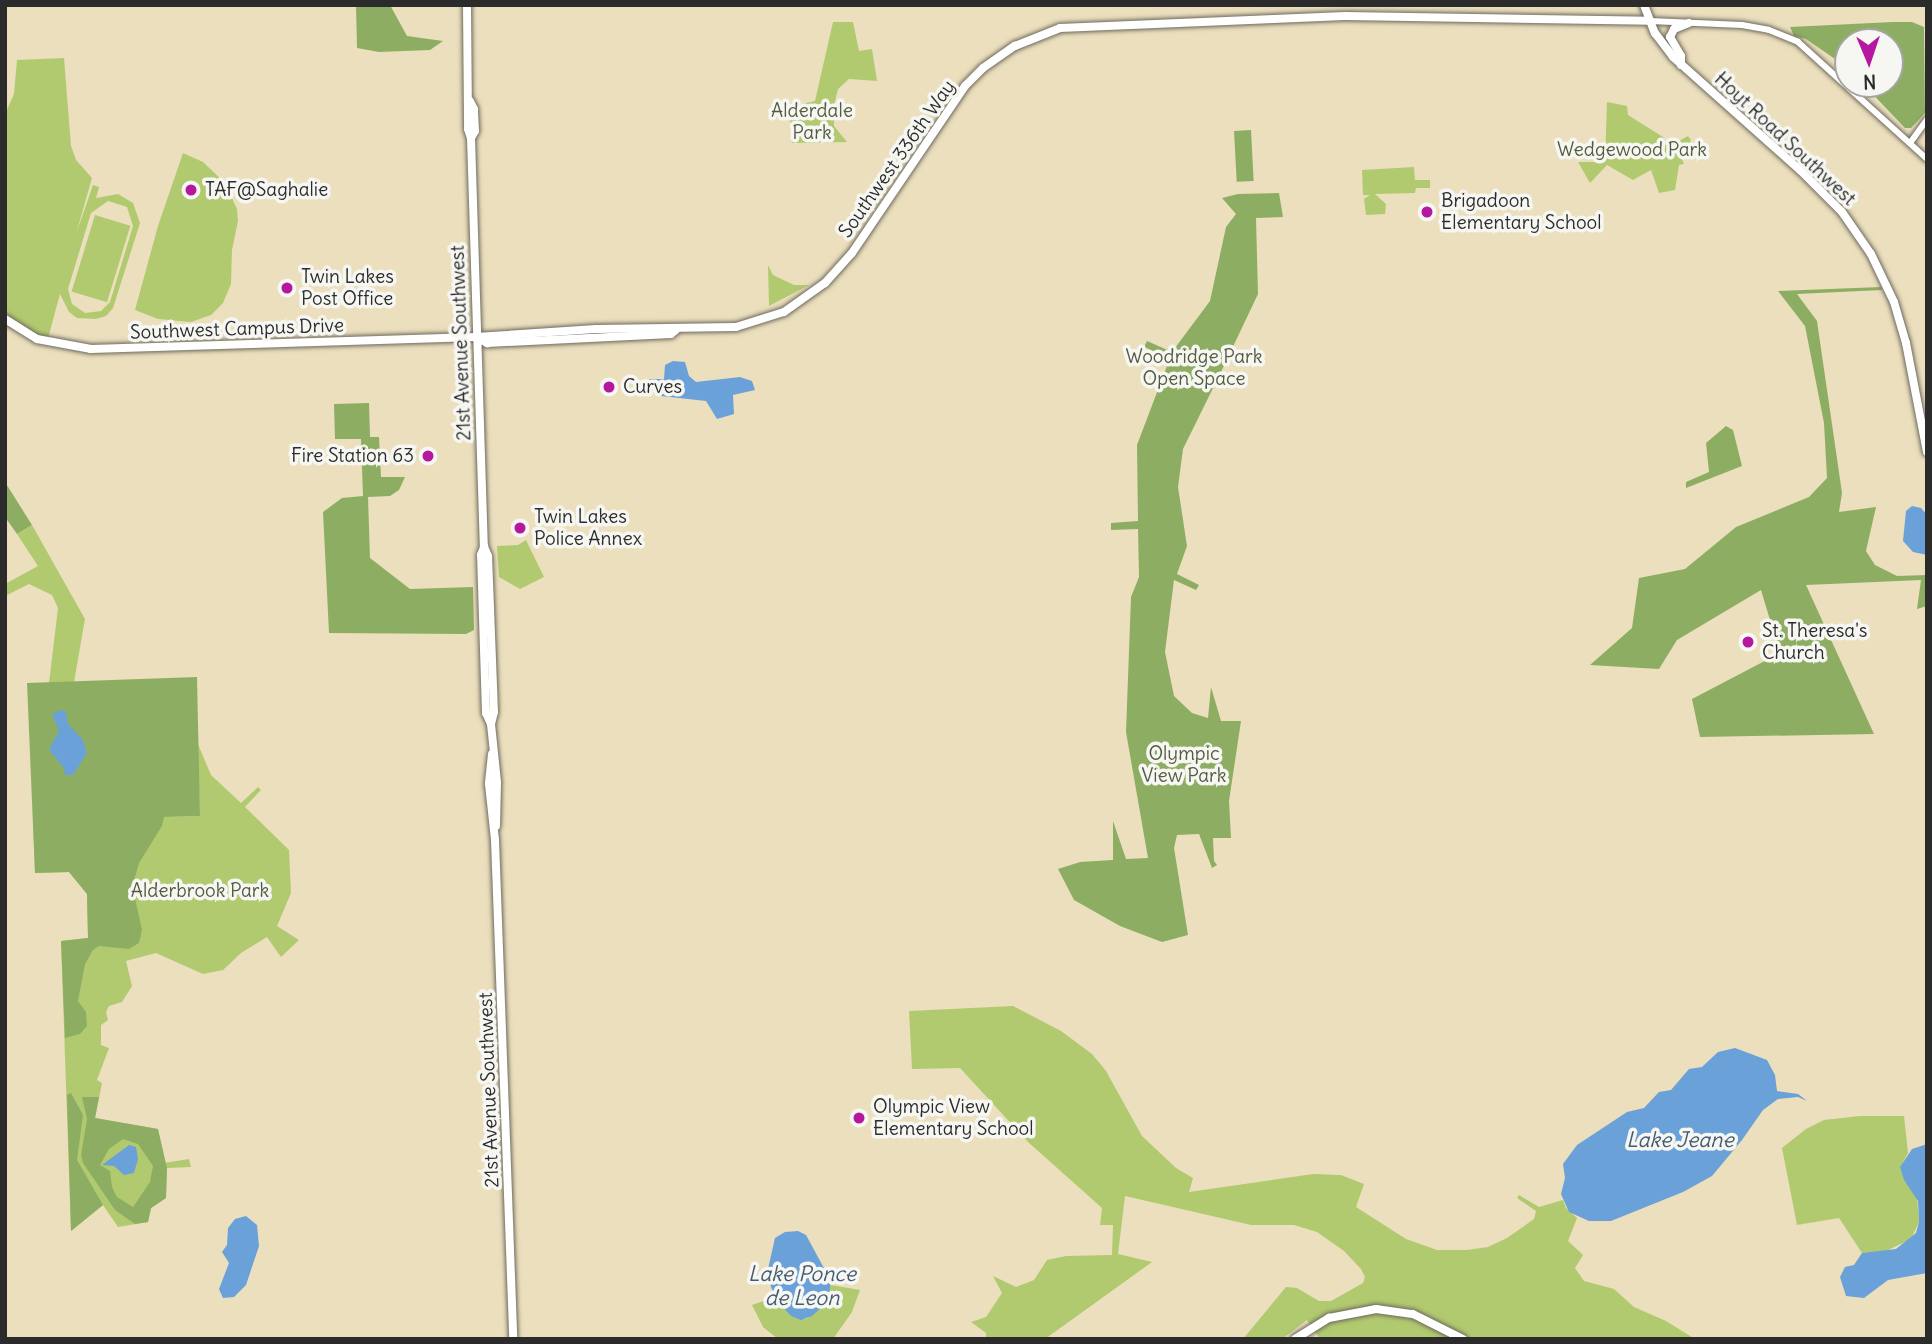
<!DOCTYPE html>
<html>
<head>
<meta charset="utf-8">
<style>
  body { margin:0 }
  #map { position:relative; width:1932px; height:1344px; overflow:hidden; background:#ebdfbd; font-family:Delius,sans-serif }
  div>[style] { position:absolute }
  .green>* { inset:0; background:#b2ca6f; transform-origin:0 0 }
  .forest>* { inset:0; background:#8dae62; transform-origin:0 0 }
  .water>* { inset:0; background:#6aa1d8 }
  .roads { filter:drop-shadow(0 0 2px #6e6a5e) drop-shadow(0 0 2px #6e6a5e) }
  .minor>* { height:6px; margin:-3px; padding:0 3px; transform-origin:3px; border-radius:3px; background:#fff }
  .major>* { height:8px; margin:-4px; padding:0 4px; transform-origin:4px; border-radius:4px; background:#fff }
  .dots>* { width:19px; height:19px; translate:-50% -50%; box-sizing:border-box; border:4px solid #f6f6f2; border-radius:50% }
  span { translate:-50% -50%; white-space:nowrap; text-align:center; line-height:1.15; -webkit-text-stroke:7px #f6f6f2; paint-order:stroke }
  .park-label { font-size:19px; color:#545b3f }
  .street-label { font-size:19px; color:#2b2b2b }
  .poi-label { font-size:19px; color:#2b2b2b }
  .left { translate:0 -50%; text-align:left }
  .right { translate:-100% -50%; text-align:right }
  .water-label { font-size:21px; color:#445a70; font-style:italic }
  .frame { position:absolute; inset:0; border:7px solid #2b2b2b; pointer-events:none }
  .north { position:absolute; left:1834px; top:28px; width:70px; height:70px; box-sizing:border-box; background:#f6f6f2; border:2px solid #a5a5a2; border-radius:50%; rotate:178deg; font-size:19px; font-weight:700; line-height:28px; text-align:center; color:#2b2b2b }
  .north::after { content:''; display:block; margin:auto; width:24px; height:32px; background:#b5179e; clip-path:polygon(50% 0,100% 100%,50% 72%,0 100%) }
</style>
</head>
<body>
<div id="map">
  <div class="green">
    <i style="clip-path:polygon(833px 22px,853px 22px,859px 51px,872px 49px,877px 81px,849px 79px,838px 89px,834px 105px,834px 126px,847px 142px,792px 143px,789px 107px,815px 101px)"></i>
    <i style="clip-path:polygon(evenodd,64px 58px,71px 146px,76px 160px,92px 178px,76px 234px,93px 185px,99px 187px,96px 198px,118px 194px,133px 203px,140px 223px,113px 308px,106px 316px,96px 319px,77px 318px,69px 312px,60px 294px,47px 342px,5px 319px,5px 114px,14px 94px,17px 60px,64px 58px,108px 201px,127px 207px,133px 226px,110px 302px,101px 311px,85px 313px,72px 304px,68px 289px,91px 213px,108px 201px)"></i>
    <i style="clip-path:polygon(1607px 102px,1627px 106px,1628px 115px,1663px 137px,1668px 147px,1688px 136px,1691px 140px,1682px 159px,1684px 164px,1679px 165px,1675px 190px,1659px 193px,1651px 170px,1633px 180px,1607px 165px,1590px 183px,1578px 162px,1605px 162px)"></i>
    <i style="clip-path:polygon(183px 153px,203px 162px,225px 183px,237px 209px,238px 221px,232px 250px,231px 284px,223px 303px,211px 315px,191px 322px,158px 319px,135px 310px,158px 226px)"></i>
    <i style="clip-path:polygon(1414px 167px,1415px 180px,1430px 180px,1430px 188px,1416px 188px,1415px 193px,1375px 194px,1386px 204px,1385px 214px,1366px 215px,1364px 199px,1370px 195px,1363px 195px,1362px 170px)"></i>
    <i style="left:95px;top:215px;width:37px;height:80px;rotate:17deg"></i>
    <i style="clip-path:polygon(768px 265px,773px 275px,794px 285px,809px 285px,769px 306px)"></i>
    <i style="clip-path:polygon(32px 525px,85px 619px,74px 682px,49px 683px,58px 608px,52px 595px,29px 584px,5px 596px,5px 584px,38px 566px,17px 534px)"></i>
    <i style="clip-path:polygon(526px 540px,544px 577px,520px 589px,499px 577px,497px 546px,518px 545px)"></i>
    <i style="clip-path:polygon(197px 742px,211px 775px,241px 803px,258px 787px,261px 790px,245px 807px,289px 850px,291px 893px,277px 926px,299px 940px,281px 957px,267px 937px,241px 953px,223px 970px,203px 974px,156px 953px,126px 961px,132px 986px,122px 1002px,109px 1006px,106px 1012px,108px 1020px,101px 1025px,101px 1045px,109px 1048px,97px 1080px,102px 1083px,95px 1118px,158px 1129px,164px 1163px,189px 1159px,191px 1167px,167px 1168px,166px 1198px,151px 1208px,148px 1222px,118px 1227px,103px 1205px,71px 1231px,61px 941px,88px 938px,87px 894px,69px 872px,35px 873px,33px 820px,200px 816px)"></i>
    <i style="clip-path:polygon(1013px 1006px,1061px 1031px,1092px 1054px,1106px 1071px,1142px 1136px,1176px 1168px,1193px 1178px,1189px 1192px,1313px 1174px,1341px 1175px,1364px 1184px,1356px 1207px,1406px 1239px,1437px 1250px,1467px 1250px,1488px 1247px,1507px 1238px,1534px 1219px,1536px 1211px,1517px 1198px,1519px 1195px,1539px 1207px,1563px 1200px,1566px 1208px,1577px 1218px,1568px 1241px,1583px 1255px,1575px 1268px,1584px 1281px,1614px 1289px,1634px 1307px,1666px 1321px,1695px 1339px,1320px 1339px,1307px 1320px,1282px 1339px,1243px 1339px,1286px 1287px,1297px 1288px,1319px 1301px,1331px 1301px,1363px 1283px,1365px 1277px,1361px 1269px,1344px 1251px,1317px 1232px,1294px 1225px,1251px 1225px,1125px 1196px,1118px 1254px,1152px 1262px,1045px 1339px,986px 1339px,986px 1333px,971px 1322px,986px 1317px,1002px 1293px,993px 1276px,1016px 1287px,1034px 1280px,1047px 1260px,1066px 1256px,1112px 1255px,1113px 1225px,1100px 1225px,1102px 1208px,1028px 1142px,960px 1068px,912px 1069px,909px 1011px)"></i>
    <i style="clip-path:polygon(1860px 1116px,1904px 1116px,1908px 1153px,1903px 1162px,1904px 1180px,1917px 1196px,1919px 1222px,1911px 1239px,1886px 1251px,1862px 1253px,1839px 1218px,1797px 1225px,1782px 1148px,1806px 1129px,1824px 1120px)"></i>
    <i style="clip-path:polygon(831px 1285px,860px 1290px,852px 1312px,833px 1339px,778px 1339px,763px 1327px,752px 1305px,775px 1297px,791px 1316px,806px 1319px,823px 1306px)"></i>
  </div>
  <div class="forest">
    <i style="clip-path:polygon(356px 5px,390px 5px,407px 36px,443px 41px,430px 50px,379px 52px,357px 48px)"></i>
    <i style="clip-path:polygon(1893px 22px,1912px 22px,1924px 27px,1925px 113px,1911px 128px,1905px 128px,1863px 84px,1890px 84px,1890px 42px,1848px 42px,1848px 68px,1806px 39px,1794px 36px,1790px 27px)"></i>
    <i style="left:1251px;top:130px;width:51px;height:17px;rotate:87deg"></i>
    <i style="clip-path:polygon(1279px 193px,1283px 217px,1256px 218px,1258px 294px,1220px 374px,1242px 385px,1241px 388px,1218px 378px,1183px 449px,1178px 487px,1187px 546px,1177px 574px,1199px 585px,1196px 590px,1174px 580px,1165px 652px,1174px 696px,1192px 713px,1208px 718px,1211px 687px,1221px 721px,1241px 721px,1229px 801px,1231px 838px,1213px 838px,1214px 861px,1217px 865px,1212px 868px,1199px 834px,1177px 835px,1174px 848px,1188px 935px,1162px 942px,1120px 926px,1074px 900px,1058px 869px,1080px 862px,1113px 860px,1113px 821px,1126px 859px,1148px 858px,1126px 732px,1131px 597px,1139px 577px,1138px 529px,1111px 530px,1111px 523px,1138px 521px,1137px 445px,1170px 358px,1144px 347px,1147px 341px,1172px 352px,1210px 301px,1226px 227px,1236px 214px,1222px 198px,1238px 194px)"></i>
    <i style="clip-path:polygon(1881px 287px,1882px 290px,1797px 294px,1817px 321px,1842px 493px,1839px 512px,1876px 507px,1866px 551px,1875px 565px,1897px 576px,1927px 575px,1927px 606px,1917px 609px,1921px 580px,1806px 585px,1874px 734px,1700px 737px,1692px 699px,1780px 653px,1761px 590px,1677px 640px,1659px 669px,1590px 665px,1632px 628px,1639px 578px,1685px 569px,1736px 527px,1809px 497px,1827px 478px,1824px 423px,1805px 326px,1778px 291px)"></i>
    <i style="clip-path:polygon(369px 403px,370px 437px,379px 437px,381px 477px,405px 477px,399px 490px,390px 496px,368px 497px,370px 558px,410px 589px,473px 587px,474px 630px,466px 634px,329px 633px,323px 512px,342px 498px,363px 496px,361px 439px,335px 439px,334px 404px)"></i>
    <i style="clip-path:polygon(1726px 426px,1733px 430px,1742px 466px,1686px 488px,1686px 482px,1709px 472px,1706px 443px)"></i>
    <i style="clip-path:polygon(5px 482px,32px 525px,17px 534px,5px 517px)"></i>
    <i style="clip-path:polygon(197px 677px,200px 816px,164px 817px,162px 826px,139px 863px,135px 877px,134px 894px,142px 930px,139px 943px,129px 949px,99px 946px,93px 950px,85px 964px,78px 1001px,86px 1012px,87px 1026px,80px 1034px,65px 1038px,61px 941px,88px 938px,87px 894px,69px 872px,35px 873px,27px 683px)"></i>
    <i style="clip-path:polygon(71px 1093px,83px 1115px,77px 1160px,103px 1205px,71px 1231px,67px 1095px)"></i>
    <i style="clip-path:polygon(evenodd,82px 1097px,99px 1097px,95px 1118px,158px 1129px,167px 1168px,166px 1198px,151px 1208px,148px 1222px,135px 1224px,115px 1210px,83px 1163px,81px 1155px,87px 1119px,82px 1097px,123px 1139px,138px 1144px,153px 1166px,150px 1182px,133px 1207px,117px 1197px,112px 1187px,110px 1171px,100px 1165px,109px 1149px,123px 1139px)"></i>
  </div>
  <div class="water">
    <i style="clip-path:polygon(673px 361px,685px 362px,689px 376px,696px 382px,740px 377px,752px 381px,755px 390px,733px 395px,734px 414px,717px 419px,706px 401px,661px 396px,657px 391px,646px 388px,649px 379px,664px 379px,665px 365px)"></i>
    <i style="clip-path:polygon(1912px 506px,1921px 508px,1927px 515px,1927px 555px,1913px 552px,1903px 541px,1906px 511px)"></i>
    <i style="clip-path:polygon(62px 710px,66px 712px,68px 724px,83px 740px,87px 753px,73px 775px,65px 775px,64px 768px,49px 750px,59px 731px,52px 714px)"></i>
    <i style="clip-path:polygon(1735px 1048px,1767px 1060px,1775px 1075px,1777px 1091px,1798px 1094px,1807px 1101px,1798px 1097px,1778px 1099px,1763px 1110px,1742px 1140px,1712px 1176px,1683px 1192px,1611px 1221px,1589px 1221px,1569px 1212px,1561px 1194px,1565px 1178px,1563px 1164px,1577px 1145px,1627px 1112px,1644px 1108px,1659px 1092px,1671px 1090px,1689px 1069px,1702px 1067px,1718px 1052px)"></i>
    <i style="clip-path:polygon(1927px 1144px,1927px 1273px,1888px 1280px,1864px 1298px,1846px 1296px,1840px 1277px,1845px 1267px,1854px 1265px,1862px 1253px,1896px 1249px,1916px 1233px,1919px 1222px,1918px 1201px,1904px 1180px,1900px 1167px,1912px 1149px)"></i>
    <i style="clip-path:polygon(129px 1145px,136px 1147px,138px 1159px,134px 1173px,124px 1175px,114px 1166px,102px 1165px)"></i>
    <i style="clip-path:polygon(246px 1216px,257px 1225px,259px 1246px,246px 1285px,234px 1297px,223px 1298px,219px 1289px,229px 1263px,222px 1252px,227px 1245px,228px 1228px,235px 1219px)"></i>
    <i style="clip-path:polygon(798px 1231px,806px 1235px,831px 1281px,829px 1295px,823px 1306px,812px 1316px,801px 1320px,791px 1316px,778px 1302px,771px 1287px,768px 1269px,775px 1238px,785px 1232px)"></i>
  </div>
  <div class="roads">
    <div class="minor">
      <i style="left:1650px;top:21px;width:92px;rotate:2.5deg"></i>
      <i style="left:1742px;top:25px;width:27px;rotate:10deg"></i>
      <i style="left:1769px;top:30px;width:31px;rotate:22deg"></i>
      <i style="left:1798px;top:42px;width:174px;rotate:42.2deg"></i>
      <i style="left:1910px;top:143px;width:29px;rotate:-54deg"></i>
    </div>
    <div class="major">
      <i style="left:467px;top:5px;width:124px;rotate:89.5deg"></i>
      <i style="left:468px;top:129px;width:9px;rotate:72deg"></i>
      <i style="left:471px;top:138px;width:8px;rotate:-60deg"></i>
      <i style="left:475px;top:131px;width:22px;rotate:-93deg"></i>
      <i style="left:474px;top:109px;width:9px;rotate:-117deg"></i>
      <i style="left:1644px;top:5px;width:30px;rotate:69deg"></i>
      <i style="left:1655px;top:33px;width:30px;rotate:53deg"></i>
      <i style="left:1673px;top:57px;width:170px;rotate:41.7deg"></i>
      <i style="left:1800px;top:170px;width:59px;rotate:45deg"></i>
      <i style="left:1842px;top:212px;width:51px;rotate:55.4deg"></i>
      <i style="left:1871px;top:254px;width:53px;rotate:64.4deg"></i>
      <i style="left:1894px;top:302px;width:43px;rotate:73.7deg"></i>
      <i style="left:1906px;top:343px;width:111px;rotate:79.1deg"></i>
      <i style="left:1681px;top:65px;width:9px;rotate:-90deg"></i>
      <i style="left:1681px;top:56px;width:22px;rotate:-120deg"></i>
      <i style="left:1670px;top:37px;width:9px;rotate:-63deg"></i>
      <i style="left:1674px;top:29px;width:16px;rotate:-22deg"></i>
      <i style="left:471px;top:138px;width:409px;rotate:88.2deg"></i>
      <i style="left:5px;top:319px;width:38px;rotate:32deg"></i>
      <i style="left:37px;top:339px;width:55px;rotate:10.5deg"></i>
      <i style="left:91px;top:349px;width:385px;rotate:-1.8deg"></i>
      <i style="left:476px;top:337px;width:120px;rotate:-3.8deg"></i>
      <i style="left:596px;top:329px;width:140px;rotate:-0.8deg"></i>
      <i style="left:736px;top:327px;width:50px;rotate:-17.4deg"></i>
      <i style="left:784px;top:312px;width:50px;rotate:-35.3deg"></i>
      <i style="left:825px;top:283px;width:40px;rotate:-48deg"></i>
      <i style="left:852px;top:253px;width:202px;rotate:-55.9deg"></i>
      <i style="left:965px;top:86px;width:25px;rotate:-45deg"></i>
      <i style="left:983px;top:68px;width:39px;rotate:-35deg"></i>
      <i style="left:1015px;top:46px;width:48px;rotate:-21.8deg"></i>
      <i style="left:1060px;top:28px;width:285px;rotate:-2.4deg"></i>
      <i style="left:1345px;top:16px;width:305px;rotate:0.9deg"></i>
      <i style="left:476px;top:337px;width:13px;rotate:29deg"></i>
      <i style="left:487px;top:343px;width:184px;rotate:-2.8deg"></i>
      <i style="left:671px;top:334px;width:6px;rotate:-39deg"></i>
      <i style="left:491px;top:724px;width:12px;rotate:-114deg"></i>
      <i style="left:486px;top:713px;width:158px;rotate:-91.8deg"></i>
      <i style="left:481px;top:555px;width:9px;rotate:-69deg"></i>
      <i style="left:484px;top:547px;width:10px;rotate:66deg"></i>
      <i style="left:488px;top:556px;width:156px;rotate:87.8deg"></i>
      <i style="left:494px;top:712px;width:12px;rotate:104deg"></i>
      <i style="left:491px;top:724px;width:58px;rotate:84.1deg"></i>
      <i style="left:497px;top:782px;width:44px;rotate:91.3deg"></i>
      <i style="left:492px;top:754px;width:30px;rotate:96deg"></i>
      <i style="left:489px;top:784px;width:56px;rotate:83.9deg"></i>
      <i style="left:495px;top:840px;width:499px;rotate:87.9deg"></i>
      <i style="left:1295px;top:1339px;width:40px;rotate:-32deg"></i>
      <i style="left:1329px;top:1318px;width:48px;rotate:-10.8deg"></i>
      <i style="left:1376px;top:1309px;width:37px;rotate:8deg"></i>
      <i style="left:1413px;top:1314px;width:56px;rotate:26.6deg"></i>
    </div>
  </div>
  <div class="dots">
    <i style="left:191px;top:190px;background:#b5179e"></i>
    <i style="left:1427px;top:212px;background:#b5179e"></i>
    <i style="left:287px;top:288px;background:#b5179e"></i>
    <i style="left:609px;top:387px;background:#b5179e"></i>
    <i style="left:428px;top:456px;background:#b5179e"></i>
    <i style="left:520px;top:528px;background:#b5179e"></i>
    <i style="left:1748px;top:642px;background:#b5179e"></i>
    <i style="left:859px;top:1118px;background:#b5179e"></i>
  </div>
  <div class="park-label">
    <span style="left:812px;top:122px">Alderdale<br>Park</span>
    <span style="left:1632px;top:150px">Wedgewood Park</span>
    <span style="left:1194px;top:368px">Woodridge Park<br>Open Space</span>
    <span style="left:1184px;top:765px">Olympic<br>View Park</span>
    <span style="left:200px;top:891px">Alderbrook Park</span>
  </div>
  <div class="street-label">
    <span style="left:1785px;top:139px;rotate:43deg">Hoyt Road Southwest</span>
    <span style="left:897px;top:159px;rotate:-55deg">Southwest 336th Way</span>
    <span style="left:237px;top:329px;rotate:-2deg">Southwest Campus Drive</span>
    <span style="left:461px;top:343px;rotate:-92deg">21st Avenue Southwest</span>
    <span style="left:489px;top:1090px;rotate:-92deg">21st Avenue Southwest</span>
  </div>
  <div class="poi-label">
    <span class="left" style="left:205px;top:190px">TAF@Saghalie</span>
    <span class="left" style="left:1441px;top:212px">Brigadoon<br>Elementary School</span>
    <span class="left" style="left:301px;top:288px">Twin Lakes<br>Post Office</span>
    <span class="left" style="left:623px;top:387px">Curves</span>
    <span class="right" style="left:414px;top:456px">Fire Station 63</span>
    <span class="left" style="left:534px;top:528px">Twin Lakes<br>Police Annex</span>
    <span class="left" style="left:1762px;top:642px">St. Theresa's<br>Church</span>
    <span class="left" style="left:873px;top:1118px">Olympic View<br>Elementary School</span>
  </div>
  <div class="water-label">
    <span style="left:1680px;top:1140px">Lake Jeane</span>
    <span style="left:802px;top:1286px">Lake Ponce<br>de Leon</span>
  </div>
  <div class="frame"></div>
  <div class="north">N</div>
</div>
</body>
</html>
